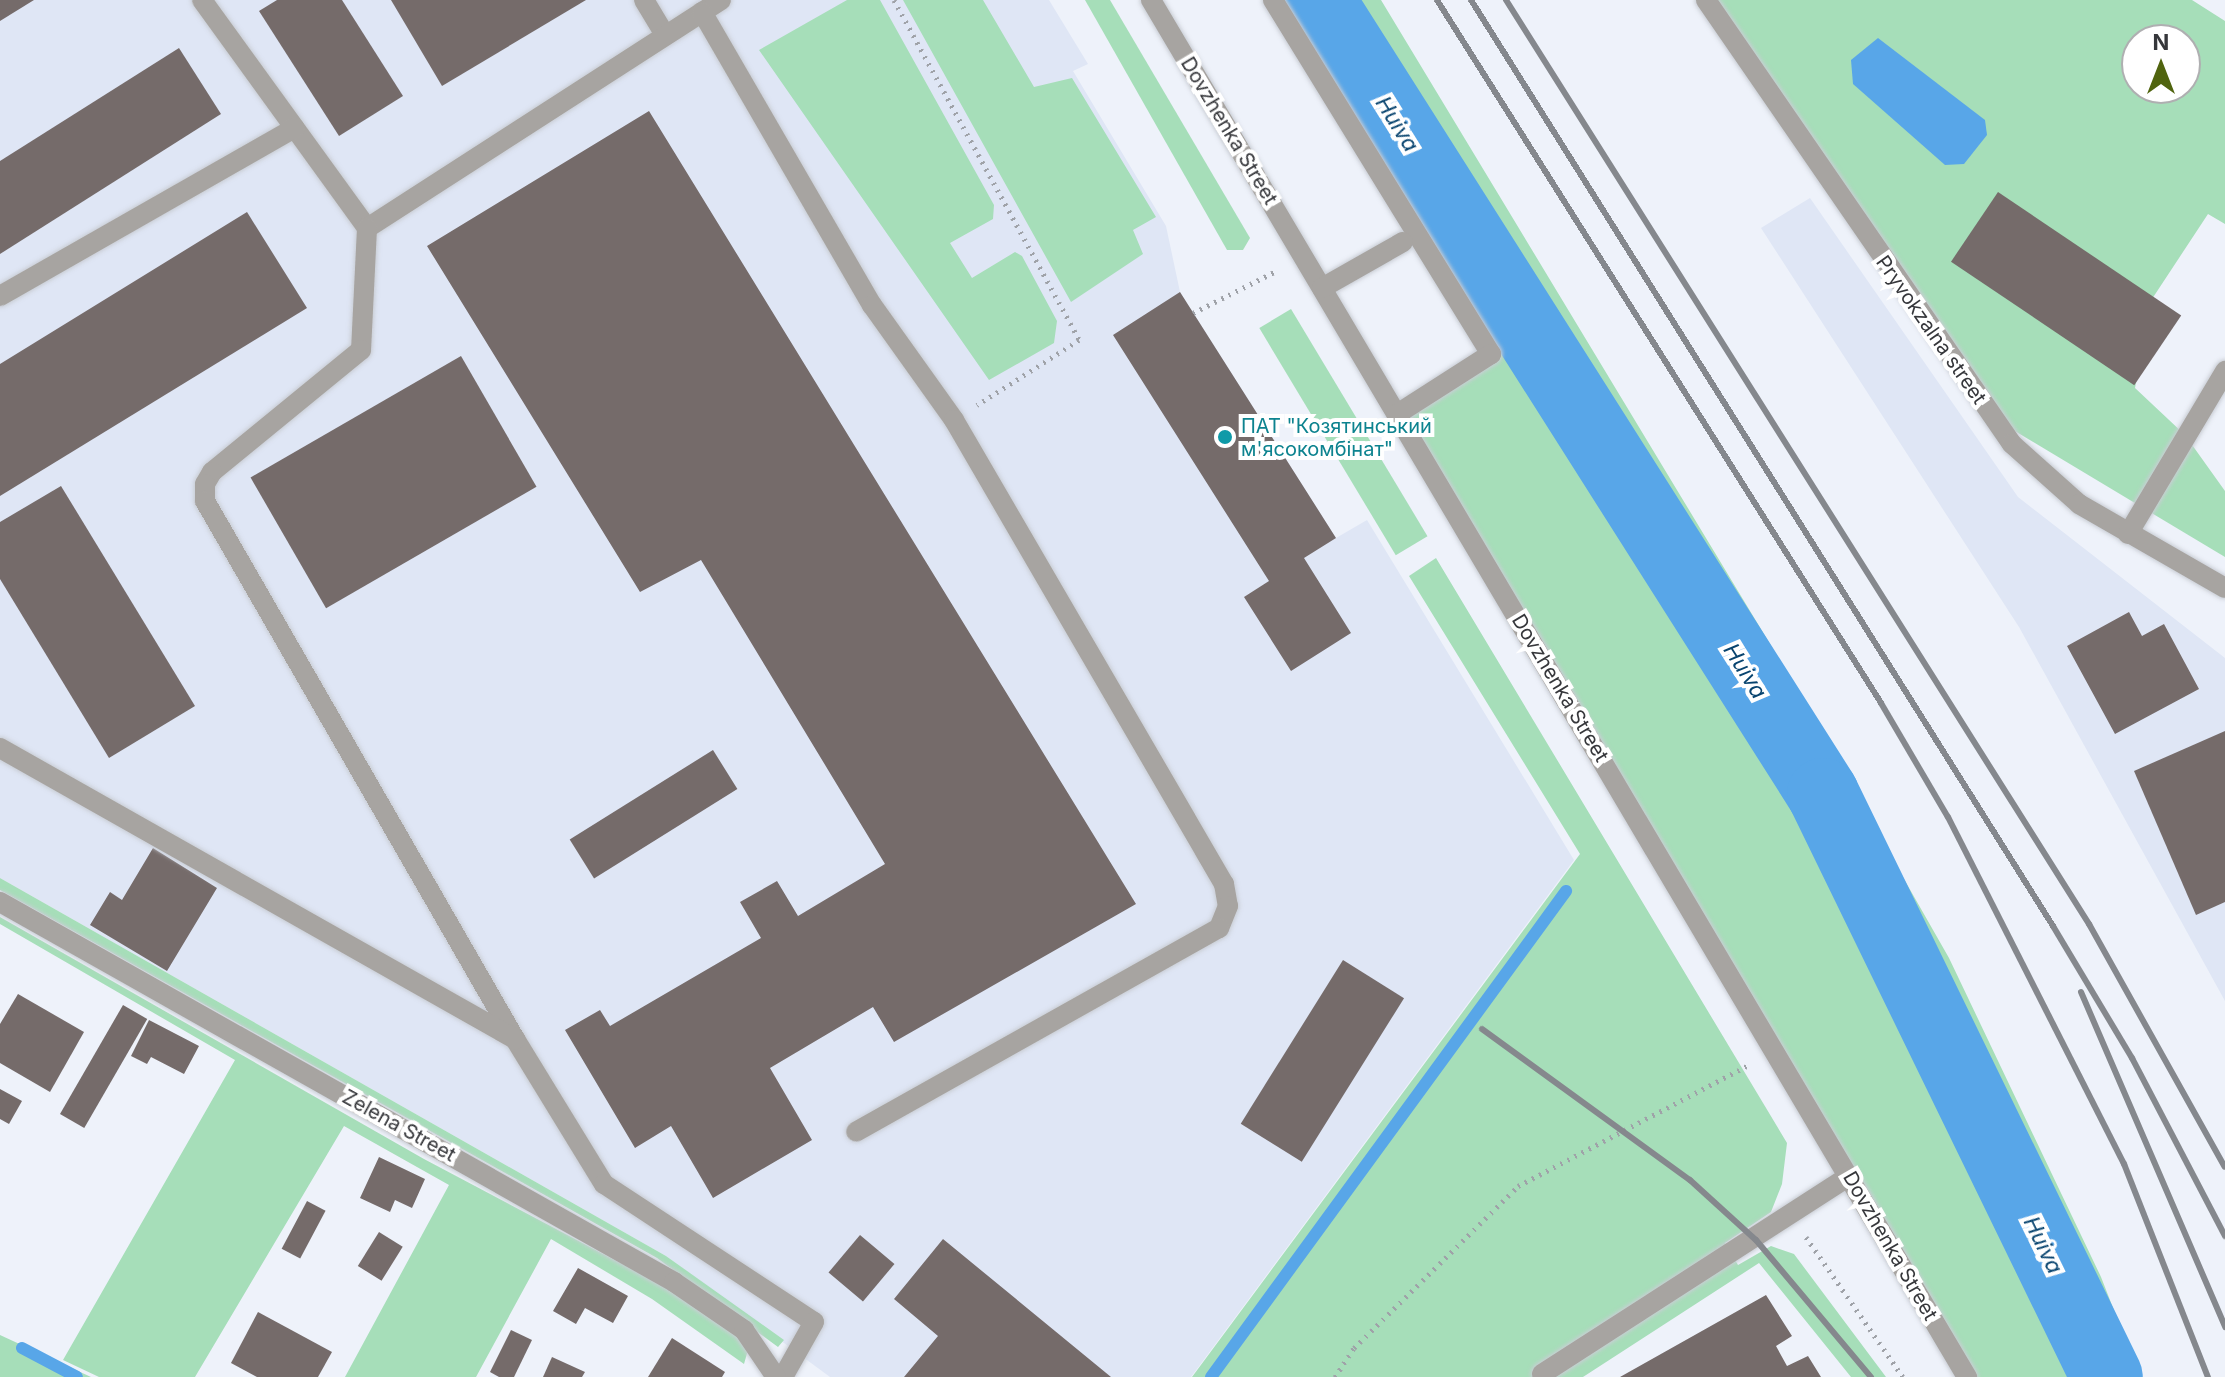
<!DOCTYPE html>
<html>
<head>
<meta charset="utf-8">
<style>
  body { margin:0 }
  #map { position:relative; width:2225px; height:1377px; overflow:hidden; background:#eef2fa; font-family:Inter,sans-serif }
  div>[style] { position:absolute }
  .built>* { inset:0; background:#dfe6f5 }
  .green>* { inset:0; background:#a6deb9; transform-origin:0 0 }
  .water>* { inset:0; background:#58a6e8 }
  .stream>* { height:12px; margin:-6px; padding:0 6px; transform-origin:6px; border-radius:6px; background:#58a6e8 }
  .river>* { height:72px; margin:-36px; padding:0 36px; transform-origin:36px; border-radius:36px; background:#58a6e8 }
  .building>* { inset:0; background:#756b6a; transform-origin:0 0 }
  .path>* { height:5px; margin-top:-2.5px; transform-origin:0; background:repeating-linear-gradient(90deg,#9fa2a8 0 2px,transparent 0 8px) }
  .roads { filter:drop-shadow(0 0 2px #c9cdd4) drop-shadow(0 0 2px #c9cdd4) }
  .minor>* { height:20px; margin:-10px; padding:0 10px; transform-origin:10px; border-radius:10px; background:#a7a4a1 }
  .rail>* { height:6px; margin:-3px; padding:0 3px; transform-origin:3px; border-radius:3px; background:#85888d }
  .dots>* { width:22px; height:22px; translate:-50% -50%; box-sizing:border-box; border:4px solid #fff; border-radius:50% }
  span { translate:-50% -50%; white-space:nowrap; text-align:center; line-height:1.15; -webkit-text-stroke:8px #fff; paint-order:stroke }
  .street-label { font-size:20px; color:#36373b }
  .culture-label { font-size:20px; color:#0d838f }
  .left { translate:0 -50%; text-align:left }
  .water-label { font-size:22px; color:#08446f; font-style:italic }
  .north { position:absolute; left:2121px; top:24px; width:80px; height:80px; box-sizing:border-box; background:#fff; border:2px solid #afafb1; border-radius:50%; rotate:0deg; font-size:22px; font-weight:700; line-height:32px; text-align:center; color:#36373b }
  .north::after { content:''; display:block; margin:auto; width:28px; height:36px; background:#50640f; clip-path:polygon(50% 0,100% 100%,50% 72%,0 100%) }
</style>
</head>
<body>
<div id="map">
  <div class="built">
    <i style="clip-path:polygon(0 0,1049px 0,1088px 64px,1073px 71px,1166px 226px,1180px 292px,1336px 538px,1367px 520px,1574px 860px,1191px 1377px,830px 1377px,666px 1256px,0 878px)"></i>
    <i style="clip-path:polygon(1810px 198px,2018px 497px,2225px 658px,2225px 1001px,2019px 627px,1761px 228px)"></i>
  </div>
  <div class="green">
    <i style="clip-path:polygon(847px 0,880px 0,994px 205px,993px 219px,950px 243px,972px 278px,1015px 252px,1022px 256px,1057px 321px,1054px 343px,989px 380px,759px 50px)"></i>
    <i style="clip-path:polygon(903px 0,983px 0,1034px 87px,1072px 78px,1156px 217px,1133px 230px,1143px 254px,1071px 302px)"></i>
    <i style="clip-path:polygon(1085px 0,1110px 0,1250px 238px,1243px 250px,1227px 250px)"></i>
    <i style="clip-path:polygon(1273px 0,1381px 0,1770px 644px,1949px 958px,2101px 1277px,2140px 1377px,1967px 1377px,1397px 414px,1491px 355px)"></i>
    <i style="clip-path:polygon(evenodd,1708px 0,2192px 0,2225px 21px,2225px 224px,2208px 214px,2152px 299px,2135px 388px,2185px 435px,2225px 491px,2225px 557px,1993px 418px,1708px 0,2137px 40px,2185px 40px,2185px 88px,2137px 88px,2137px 40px)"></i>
    <i style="left:1291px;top:309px;width:265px;height:37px;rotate:59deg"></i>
    <i style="clip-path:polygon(1436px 558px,1787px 1143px,1782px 1184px,1771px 1212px,1725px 1243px,1738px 1265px,1771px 1246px,1794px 1254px,1886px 1377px,1851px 1377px,1759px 1263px,1583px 1377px,1192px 1377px,1580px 854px,1409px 576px)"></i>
    <i style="clip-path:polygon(0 878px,666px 1256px,784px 1340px,778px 1347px,657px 1258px,0 890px)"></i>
    <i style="clip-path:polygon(0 917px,424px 1159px,690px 1300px,732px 1326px,748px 1350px,744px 1364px,652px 1299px,551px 1239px,476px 1377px,345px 1377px,449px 1185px,344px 1126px,195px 1377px,99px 1377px,63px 1360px,235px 1060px,0 924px)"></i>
    <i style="clip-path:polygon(0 1335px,91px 1377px,0 1377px)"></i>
  </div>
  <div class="water">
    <i style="clip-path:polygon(1878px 38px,1985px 120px,1987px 135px,1964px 164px,1945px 165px,1853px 84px,1851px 60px)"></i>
  </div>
  <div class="stream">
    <i style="left:22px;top:1348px;width:62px;rotate:27.8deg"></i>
    <i style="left:1211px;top:1377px;width:602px;rotate:-53.85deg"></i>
  </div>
  <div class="river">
    <i style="left:1319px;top:0;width:940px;rotate:57.59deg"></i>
    <i style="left:1823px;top:794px;width:648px;rotate:64.03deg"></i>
  </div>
  <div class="building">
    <i style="clip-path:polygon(0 0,34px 0,0 21px)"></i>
    <i style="clip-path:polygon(277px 0,342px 0,403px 96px,339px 136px,259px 11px)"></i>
    <i style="clip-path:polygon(391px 0,586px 0,442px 86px)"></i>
    <i style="clip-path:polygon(179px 48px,221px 114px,0 254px,0 161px)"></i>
    <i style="clip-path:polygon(649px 111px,1136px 904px,894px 1042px,873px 1007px,770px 1068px,812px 1140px,713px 1198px,671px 1126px,635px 1148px,565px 1030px,600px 1010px,610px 1026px,761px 938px,740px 902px,777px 881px,798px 916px,885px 864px,701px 560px,640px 592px,427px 246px)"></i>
    <i style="left:1998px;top:192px;width:221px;height:84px;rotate:34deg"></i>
    <i style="clip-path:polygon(247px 212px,307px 308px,0 496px,0 364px)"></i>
    <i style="clip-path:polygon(1180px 292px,1336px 538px,1304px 558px,1351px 633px,1291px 671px,1244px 597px,1269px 581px,1113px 335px)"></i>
    <i style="left:461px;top:356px;width:151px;height:243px;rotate:60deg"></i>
    <i style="clip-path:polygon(61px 486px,195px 706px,109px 758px,0 579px,0 522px)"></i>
    <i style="clip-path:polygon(2129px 612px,2142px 636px,2164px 624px,2199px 689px,2115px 734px,2067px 646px)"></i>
    <i style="clip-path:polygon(2225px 731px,2225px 902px,2196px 915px,2134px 771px)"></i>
    <i style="left:713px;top:750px;width:46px;height:169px;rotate:58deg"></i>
    <i style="clip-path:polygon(153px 848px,217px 888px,167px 971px,90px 925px,110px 892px,122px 900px)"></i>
    <i style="left:1343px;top:960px;width:72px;height:193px;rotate:32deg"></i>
    <i style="clip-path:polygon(18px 994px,84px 1032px,50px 1092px,0 1063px,0 1024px)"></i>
    <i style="left:123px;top:1005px;width:28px;height:126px;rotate:30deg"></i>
    <i style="clip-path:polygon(149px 1020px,199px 1046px,184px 1074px,151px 1057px,147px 1064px,131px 1056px)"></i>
    <i style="clip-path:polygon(0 1089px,22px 1101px,9px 1124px,0 1119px)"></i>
    <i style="clip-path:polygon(379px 1157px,425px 1179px,412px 1208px,395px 1200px,390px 1212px,360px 1198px)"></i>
    <i style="left:307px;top:1201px;width:21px;height:54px;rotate:28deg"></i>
    <i style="left:379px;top:1232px;width:28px;height:40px;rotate:32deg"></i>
    <i style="left:860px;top:1235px;width:45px;height:49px;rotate:40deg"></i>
    <i style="clip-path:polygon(943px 1239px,1111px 1377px,904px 1377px,938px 1336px,894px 1299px)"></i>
    <i style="clip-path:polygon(578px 1268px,628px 1296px,613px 1323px,585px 1308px,576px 1324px,553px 1311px)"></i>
    <i style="clip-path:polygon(1766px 1295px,1792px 1336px,1776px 1346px,1787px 1366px,1808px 1356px,1821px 1377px,1620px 1377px)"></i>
    <i style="clip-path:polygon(258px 1312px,332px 1352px,318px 1377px,257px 1377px,231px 1363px)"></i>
    <i style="clip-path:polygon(511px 1330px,532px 1340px,514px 1377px,499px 1377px,490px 1372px)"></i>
    <i style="clip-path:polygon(672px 1338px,725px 1372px,722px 1377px,648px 1377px)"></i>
    <i style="clip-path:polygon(552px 1357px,585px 1372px,582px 1377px,543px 1377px)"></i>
  </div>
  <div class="path">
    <i style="left:894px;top:0;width:387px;rotate:61.4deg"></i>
    <i style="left:1079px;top:340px;width:121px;rotate:147.5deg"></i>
    <i style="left:1193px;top:313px;width:95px;rotate:-26.8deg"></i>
    <i style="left:1806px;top:1237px;width:170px;rotate:55.3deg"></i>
    <i style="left:1335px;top:1377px;width:35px;rotate:-57deg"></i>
    <i style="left:1354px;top:1348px;width:231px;rotate:-44.6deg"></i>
    <i style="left:1518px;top:1186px;width:262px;rotate:-27.7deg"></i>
  </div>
  <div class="roads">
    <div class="minor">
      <i style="left:202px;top:0;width:281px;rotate:54.1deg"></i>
      <i style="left:644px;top:0;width:41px;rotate:59deg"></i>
      <i style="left:721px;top:0;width:421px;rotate:147.2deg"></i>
      <i style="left:367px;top:228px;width:122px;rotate:92.8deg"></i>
      <i style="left:361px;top:350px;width:193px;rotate:140.7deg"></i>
      <i style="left:212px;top:472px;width:14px;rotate:120deg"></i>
      <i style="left:205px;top:484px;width:17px;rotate:90deg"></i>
      <i style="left:205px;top:501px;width:621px;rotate:60.05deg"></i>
      <i style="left:515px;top:1039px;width:170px;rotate:58.5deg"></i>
      <i style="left:604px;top:1184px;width:251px;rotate:33.3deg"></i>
      <i style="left:814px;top:1322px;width:63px;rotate:119.4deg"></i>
      <i style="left:1151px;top:0;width:1601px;rotate:59.35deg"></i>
      <i style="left:1273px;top:0;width:416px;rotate:58.4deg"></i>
      <i style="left:1491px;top:354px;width:112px;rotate:147.4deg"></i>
      <i style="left:1706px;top:0;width:539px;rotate:55.43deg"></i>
      <i style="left:2012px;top:444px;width:90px;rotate:41.8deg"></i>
      <i style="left:2079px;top:504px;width:168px;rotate:29.9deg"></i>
      <i style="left:702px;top:12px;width:339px;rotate:59.9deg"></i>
      <i style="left:872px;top:305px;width:141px;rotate:54.5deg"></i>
      <i style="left:954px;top:420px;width:537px;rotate:59.81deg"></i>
      <i style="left:1224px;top:884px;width:22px;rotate:80deg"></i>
      <i style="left:1228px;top:906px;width:24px;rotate:112deg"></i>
      <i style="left:1219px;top:928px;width:416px;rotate:150.7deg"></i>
      <i style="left:1322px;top:288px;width:93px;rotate:-29.6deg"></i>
      <i style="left:0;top:296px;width:339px;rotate:-29.7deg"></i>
      <i style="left:2128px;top:534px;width:190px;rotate:-59.2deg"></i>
      <i style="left:0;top:748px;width:592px;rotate:29.47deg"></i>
      <i style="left:0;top:902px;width:774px;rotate:29.41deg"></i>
      <i style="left:674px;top:1282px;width:85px;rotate:34.4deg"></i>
      <i style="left:744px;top:1330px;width:57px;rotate:55.8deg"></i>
      <i style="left:1542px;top:1374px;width:365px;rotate:-32.8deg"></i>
    </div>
  </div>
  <div class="rail">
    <i style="left:1437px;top:0;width:831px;rotate:57.72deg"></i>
    <i style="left:1881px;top:703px;width:132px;rotate:59.6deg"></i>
    <i style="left:1948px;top:817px;width:389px;rotate:63.1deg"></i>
    <i style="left:2124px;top:1164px;width:229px;rotate:68.5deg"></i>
    <i style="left:1471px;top:0;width:1094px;rotate:57.85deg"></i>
    <i style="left:2053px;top:926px;width:154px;rotate:59.1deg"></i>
    <i style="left:2132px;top:1058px;width:201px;rotate:62.4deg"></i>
    <i style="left:1506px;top:0;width:1093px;rotate:57.75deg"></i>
    <i style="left:2089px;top:924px;width:278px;rotate:60.8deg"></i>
    <i style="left:2081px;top:992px;width:365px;rotate:66.7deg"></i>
    <i style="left:1482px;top:1029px;width:257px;rotate:36deg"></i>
    <i style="left:1690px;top:1180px;width:89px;rotate:42.3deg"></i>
    <i style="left:1756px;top:1240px;width:179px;rotate:50deg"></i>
  </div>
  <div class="dots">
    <i style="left:1225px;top:437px;background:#0f9aa8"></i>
  </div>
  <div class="street-label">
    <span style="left:1229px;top:131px;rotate:59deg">Dovzhenka Street</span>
    <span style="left:1931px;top:330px;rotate:55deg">Pryvokzalna street</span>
    <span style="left:1560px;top:688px;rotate:59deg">Dovzhenka Street</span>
    <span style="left:399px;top:1126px;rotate:29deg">Zelena Street</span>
    <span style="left:1890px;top:1246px;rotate:60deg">Dovzhenka Street</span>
  </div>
  <div class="culture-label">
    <span class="left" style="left:1241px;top:438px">ПАТ "Козятинський<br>м'ясокомбінат"</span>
  </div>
  <div class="water-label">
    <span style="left:1397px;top:124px;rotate:58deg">Huiva</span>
    <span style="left:1745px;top:671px;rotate:58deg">Huiva</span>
    <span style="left:2043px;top:1245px;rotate:64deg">Huiva</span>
  </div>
  <div class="north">N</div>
</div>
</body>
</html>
